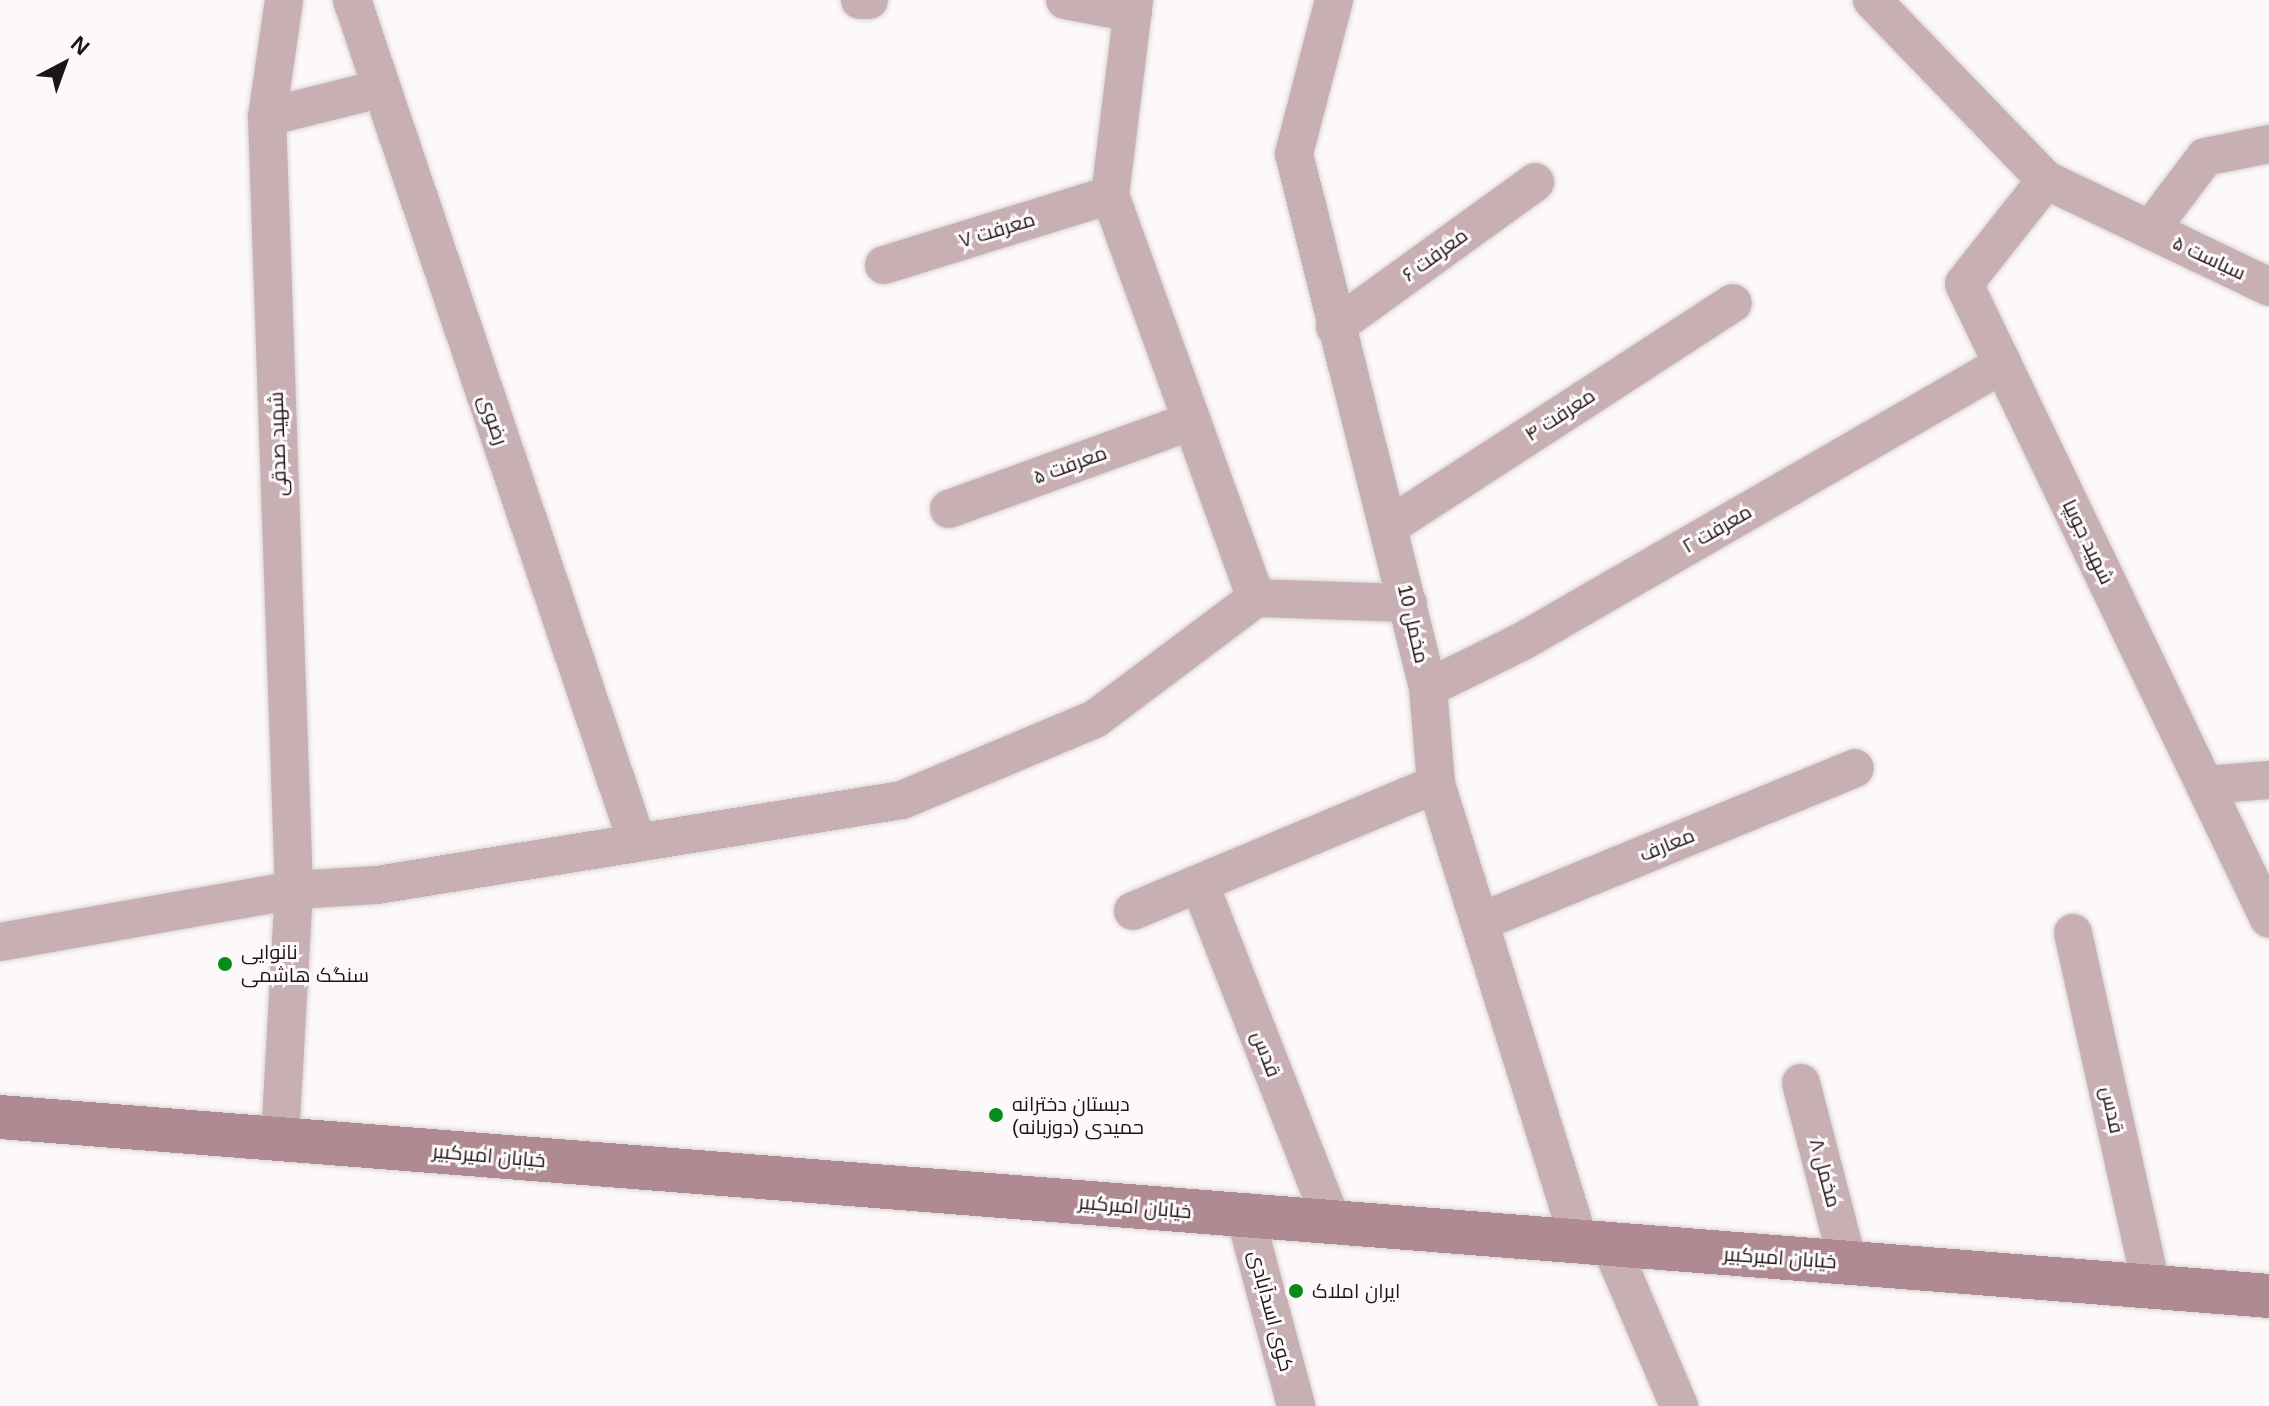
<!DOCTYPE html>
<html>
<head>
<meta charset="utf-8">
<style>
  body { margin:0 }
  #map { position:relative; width:2269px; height:1406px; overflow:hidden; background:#fdf8f9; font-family:Helvetica,Cairo,sans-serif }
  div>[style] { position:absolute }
  .roads { filter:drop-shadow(0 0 2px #d9d4d5) drop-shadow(0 0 2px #d9d4d5) }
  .minor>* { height:38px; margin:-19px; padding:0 19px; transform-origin:19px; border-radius:19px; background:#c8afb4 }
  .secondary>* { height:44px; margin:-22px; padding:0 22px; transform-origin:22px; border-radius:22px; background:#af8a92 }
  .dots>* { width:22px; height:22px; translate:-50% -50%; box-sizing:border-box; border:4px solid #fdf8f9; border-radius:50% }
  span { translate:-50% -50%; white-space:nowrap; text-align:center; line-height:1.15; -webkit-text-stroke:6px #fdf8f9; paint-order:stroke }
  .street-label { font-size:20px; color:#1c1416 }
  .poi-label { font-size:20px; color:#1c1416 }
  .left { translate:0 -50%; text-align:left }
  .north { position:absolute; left:24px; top:24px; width:80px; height:80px; -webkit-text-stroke:6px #fdf8f9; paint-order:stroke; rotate:41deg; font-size:22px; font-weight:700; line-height:32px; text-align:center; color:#1c1416 }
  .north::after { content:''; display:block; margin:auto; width:28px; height:36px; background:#1c1416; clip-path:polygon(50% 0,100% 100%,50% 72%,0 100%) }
</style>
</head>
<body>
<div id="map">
  <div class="roads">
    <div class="minor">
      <i style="left:352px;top:0;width:886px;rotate:71.3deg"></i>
      <i style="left:860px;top:0;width:9px"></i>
      <i style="left:1065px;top:0;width:69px;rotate:10.8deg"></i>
      <i style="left:1134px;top:0;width:196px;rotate:97deg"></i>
      <i style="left:1110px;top:195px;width:429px;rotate:70.1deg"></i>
      <i style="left:1334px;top:0;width:159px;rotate:104.6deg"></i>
      <i style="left:1294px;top:154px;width:551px;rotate:75.91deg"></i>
      <i style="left:1428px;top:688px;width:96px;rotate:85.2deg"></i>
      <i style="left:1436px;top:784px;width:481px;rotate:72.6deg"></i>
      <i style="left:1872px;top:0;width:250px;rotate:46deg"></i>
      <i style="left:2046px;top:180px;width:247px;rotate:25.6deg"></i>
      <i style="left:267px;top:117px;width:115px;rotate:-14deg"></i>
      <i style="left:2046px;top:180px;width:132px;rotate:128.3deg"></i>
      <i style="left:1964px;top:284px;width:704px;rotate:64.34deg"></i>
      <i style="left:2150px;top:230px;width:91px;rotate:-53deg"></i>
      <i style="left:2205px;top:157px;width:65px;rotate:-11.5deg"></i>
      <i style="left:884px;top:265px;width:237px;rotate:-17.2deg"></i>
      <i style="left:1335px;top:327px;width:247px;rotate:-35.9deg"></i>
      <i style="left:949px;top:509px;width:258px;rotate:-19.9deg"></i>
      <i style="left:1388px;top:527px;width:411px;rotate:-33deg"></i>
      <i style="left:1428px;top:688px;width:106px;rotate:-26.3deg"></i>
      <i style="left:1523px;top:641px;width:554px;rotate:-29.99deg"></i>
      <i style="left:2205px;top:785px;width:64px;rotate:-4.5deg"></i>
      <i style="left:1200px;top:885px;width:362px;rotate:68.6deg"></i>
      <i style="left:1133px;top:911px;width:329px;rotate:-22.7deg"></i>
      <i style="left:1480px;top:922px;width:405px;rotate:-22.3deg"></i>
      <i style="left:2073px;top:933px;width:362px;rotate:77.5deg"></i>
      <i style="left:0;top:942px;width:299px;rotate:-10deg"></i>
      <i style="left:294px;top:890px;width:83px;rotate:-3.4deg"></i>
      <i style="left:377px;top:885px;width:532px;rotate:-9.2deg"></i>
      <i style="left:902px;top:800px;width:209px;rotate:-22.8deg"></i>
      <i style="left:1095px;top:719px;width:201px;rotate:-36.9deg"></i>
      <i style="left:1256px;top:598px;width:152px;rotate:1.9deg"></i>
      <i style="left:1801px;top:1083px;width:186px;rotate:75.4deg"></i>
      <i style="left:280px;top:1139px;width:249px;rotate:-86.8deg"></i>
      <i style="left:294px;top:890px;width:773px;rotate:-92deg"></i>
      <i style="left:267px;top:117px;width:118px;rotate:-81.7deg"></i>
      <i style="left:1245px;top:1215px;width:198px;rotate:75deg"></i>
      <i style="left:1610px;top:1244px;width:176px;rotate:66.9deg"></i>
    </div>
    <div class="secondary">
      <i style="left:0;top:1117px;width:2276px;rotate:4.51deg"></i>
    </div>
  </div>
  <div class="dots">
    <i style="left:225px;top:964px;background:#078c1a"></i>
    <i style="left:996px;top:1115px;background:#078c1a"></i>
    <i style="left:1296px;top:1291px;background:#078c1a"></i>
  </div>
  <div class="street-label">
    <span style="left:997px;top:230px;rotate:-17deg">معرفت ۷</span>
    <span style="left:1435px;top:255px;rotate:-36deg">معرفت ۶</span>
    <span style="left:2209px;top:258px;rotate:25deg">سیاست ۵</span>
    <span style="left:1560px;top:415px;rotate:-33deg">معرفت ۴</span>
    <span style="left:493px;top:420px;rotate:71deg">رضوی</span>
    <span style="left:278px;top:444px;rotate:-92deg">شهید صدقی</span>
    <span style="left:1070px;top:465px;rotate:-20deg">معرفت ۵</span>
    <span style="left:1717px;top:529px;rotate:-30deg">معرفت ۲</span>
    <span style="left:2088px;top:542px;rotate:64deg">شهید جویپا</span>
    <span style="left:1413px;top:624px;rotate:77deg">مخمل 10</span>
    <span style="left:1667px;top:845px;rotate:-22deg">معارف</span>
    <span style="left:1266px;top:1054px;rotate:69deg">قدس</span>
    <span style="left:2112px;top:1110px;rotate:78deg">قدس</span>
    <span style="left:489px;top:1156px;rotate:5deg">خیابان امیرکبیر</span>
    <span style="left:1825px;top:1173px;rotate:75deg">مخمل ۸</span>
    <span style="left:1135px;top:1207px;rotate:5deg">خیابان امیرکبیر</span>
    <span style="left:1780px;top:1258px;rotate:4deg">خیابان امیرکبیر</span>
    <span style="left:1271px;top:1311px;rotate:75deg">کوی اسدآبادی</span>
  </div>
  <div class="poi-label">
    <span class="left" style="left:241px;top:964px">نانوایی<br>سنگک هاشمی</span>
    <span class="left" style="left:1012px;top:1116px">دبستان دخترانه<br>حمیدی (دوزبانه)</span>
    <span class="left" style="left:1312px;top:1291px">ایران املاک</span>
  </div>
  <div class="north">N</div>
</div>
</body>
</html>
